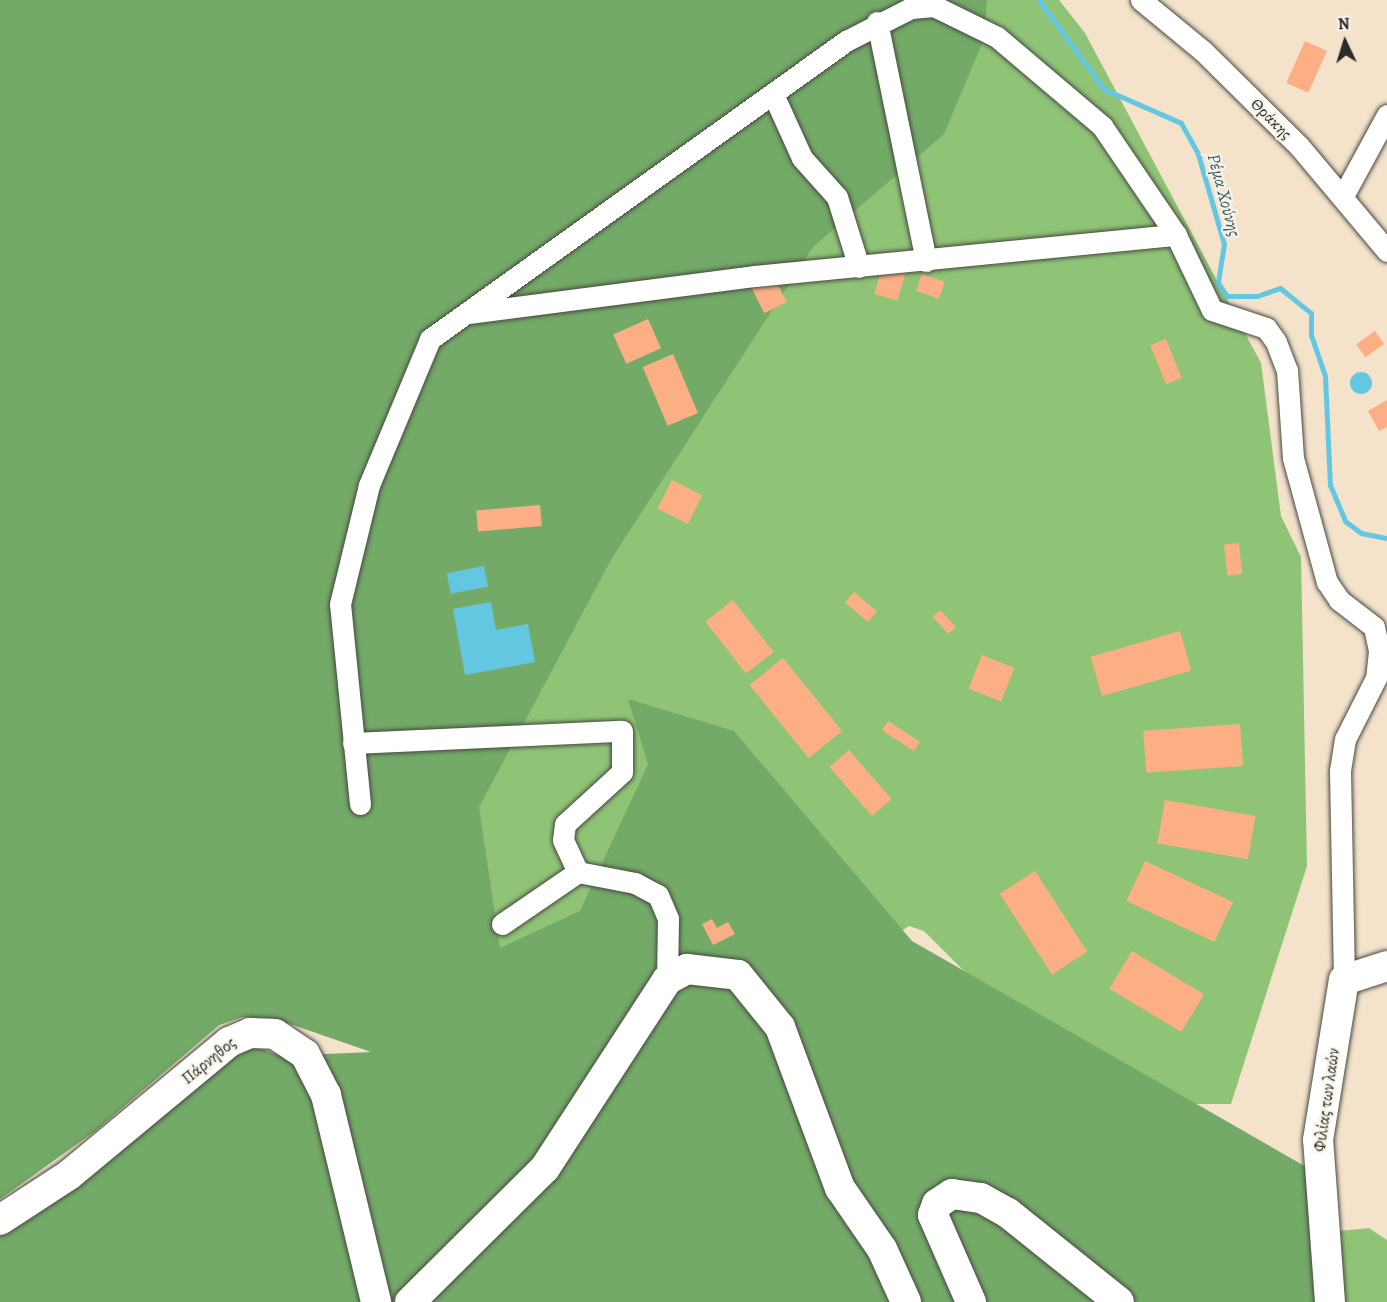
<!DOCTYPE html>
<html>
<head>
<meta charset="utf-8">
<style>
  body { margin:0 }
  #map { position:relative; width:1387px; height:1302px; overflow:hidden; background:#f4e3ca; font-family:Alegreya,serif }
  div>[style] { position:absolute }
  .green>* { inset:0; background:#8fc476 }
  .forest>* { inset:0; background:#73aa67 }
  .water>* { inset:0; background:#64c7e1; transform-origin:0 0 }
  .round { border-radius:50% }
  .stream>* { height:5px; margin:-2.5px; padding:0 2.5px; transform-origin:2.5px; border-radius:2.5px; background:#64c7e1 }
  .building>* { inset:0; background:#fcaf85; transform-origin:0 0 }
  .roads { filter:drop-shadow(0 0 2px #494743) drop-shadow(0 0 2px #494743) }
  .street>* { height:21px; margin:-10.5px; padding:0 10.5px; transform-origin:10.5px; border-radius:10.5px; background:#fff }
  .secondary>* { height:30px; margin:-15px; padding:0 15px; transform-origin:15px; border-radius:15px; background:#fff }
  span { translate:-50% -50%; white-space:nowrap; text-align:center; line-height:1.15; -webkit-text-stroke:4.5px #f7f3e8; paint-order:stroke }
  .street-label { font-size:16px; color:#2b2b2b }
  .water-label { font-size:18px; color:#3c5a62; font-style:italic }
  .north { position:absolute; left:1315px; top:12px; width:60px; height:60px; -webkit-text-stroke:4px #f7f3e8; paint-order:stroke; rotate:356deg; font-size:16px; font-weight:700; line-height:24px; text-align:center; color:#2b2b2b }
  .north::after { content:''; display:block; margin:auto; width:21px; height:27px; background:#2b2b2b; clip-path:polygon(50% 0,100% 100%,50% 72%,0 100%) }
</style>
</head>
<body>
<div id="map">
  <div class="green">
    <i style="clip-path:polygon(0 0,1059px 0,1085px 33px,1261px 363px,1281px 516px,1301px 557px,1307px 866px,1231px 1104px,1097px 1104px,924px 931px,909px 926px,887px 941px,373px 1052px,273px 1018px,242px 1017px,219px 1025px,95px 1131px,0 1199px)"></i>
    <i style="clip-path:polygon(1369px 1228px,1387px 1240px,1387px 1302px,1336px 1302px,1330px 1232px)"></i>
  </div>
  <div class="forest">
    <i style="clip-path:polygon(0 0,987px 0,984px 39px,944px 134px,813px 247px,612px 558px,479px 807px,500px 948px,580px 911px,648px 764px,628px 699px,734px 731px,912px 941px,1308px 1168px,1315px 1302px,0 1302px,0 1228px,232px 1047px,254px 1046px,281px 1056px,371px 1052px,273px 1018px,242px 1017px,219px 1025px,95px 1131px,0 1199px)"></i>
  </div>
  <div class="water">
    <i class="round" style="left:1350px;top:372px;width:22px;height:22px"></i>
    <i style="left:484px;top:566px;width:21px;height:38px;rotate:79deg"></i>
    <i style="clip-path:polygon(491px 602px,496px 630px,528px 624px,535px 662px,465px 675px,453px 609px)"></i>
  </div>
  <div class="stream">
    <i style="left:1039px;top:0;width:110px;rotate:53.9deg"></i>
    <i style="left:1104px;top:89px;width:84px;rotate:23.8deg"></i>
    <i style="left:1181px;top:123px;width:35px;rotate:61deg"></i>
    <i style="left:1198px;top:154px;width:94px;rotate:73.9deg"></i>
    <i style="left:1224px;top:244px;width:39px;rotate:99deg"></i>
    <i style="left:1218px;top:283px;width:16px;rotate:55deg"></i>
    <i style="left:1227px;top:296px;width:30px"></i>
    <i style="left:1257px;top:296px;width:24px;rotate:-19deg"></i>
    <i style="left:1280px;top:288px;width:40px;rotate:39deg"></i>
    <i style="left:1311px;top:313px;width:22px;rotate:90deg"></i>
    <i style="left:1311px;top:335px;width:43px;rotate:71.1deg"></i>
    <i style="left:1325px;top:376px;width:109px;rotate:87.4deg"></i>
    <i style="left:1330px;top:485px;width:39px;rotate:67deg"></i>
    <i style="left:1345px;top:521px;width:20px;rotate:37deg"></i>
    <i style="left:1361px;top:533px;width:26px;rotate:11deg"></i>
  </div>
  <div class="building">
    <i style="left:1305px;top:41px;width:24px;height:46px;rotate:24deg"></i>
    <i style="left:883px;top:265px;width:24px;height:30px;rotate:17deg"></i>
    <i style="left:922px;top:274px;width:24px;height:18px;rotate:19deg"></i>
    <i style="left:774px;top:277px;width:28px;height:25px;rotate:63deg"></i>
    <i style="left:648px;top:319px;width:32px;height:38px;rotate:66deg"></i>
    <i style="left:1375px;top:331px;width:16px;height:23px;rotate:55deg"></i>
    <i style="left:1166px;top:339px;width:42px;height:17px;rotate:68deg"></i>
    <i style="left:673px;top:354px;width:64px;height:33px;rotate:67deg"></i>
    <i style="clip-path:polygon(1387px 400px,1387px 427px,1379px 431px,1368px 411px)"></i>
    <i style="left:672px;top:480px;width:34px;height:32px;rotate:27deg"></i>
    <i style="left:540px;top:505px;width:21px;height:64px;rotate:85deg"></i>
    <i style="left:1239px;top:543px;width:31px;height:15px;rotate:84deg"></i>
    <i style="left:854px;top:592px;width:30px;height:14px;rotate:40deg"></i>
    <i style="left:733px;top:600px;width:66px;height:35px;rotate:52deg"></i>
    <i style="left:940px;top:610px;width:23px;height:10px;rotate:47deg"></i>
    <i style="left:1180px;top:631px;width:41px;height:93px;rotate:74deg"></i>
    <i style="left:982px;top:655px;width:35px;height:36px;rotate:22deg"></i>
    <i style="left:783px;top:658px;width:94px;height:43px;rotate:51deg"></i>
    <i style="left:888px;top:721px;width:38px;height:11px;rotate:33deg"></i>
    <i style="left:1240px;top:724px;width:42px;height:97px;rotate:86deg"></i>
    <i style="left:849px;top:750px;width:65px;height:26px;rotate:49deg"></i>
    <i style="left:1165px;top:800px;width:92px;height:44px;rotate:10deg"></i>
    <i style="left:1145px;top:861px;width:97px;height:44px;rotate:25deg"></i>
    <i style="left:1035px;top:871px;width:96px;height:42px;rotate:57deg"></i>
    <i style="clip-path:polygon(712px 919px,717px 928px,728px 922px,735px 934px,713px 945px,702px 924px)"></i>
    <i style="left:1132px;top:951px;width:84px;height:44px;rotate:31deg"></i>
  </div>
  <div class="roads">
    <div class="street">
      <i style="left:1141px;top:0;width:80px;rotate:39.4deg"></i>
      <i style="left:1203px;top:51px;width:135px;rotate:44.7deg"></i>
      <i style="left:1299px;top:146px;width:137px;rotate:50deg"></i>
      <i style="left:877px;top:22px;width:244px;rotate:78.4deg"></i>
      <i style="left:773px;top:94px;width:70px;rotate:65.6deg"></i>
      <i style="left:802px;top:158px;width:52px;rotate:48.1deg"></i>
      <i style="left:837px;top:197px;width:73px;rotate:72.6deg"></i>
      <i style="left:1343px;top:196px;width:92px;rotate:-61.5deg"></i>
      <i style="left:469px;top:313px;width:288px;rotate:-7.4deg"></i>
      <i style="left:755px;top:276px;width:423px;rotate:-5.6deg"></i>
      <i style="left:353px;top:743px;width:269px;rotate:-2.6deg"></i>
      <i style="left:622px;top:731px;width:41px;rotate:90deg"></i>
      <i style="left:622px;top:772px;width:77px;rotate:137.6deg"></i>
      <i style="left:565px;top:824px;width:16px;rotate:97deg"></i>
      <i style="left:563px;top:840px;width:35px;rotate:65deg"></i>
      <i style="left:578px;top:872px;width:58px;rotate:10.9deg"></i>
      <i style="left:635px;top:883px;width:26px;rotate:28deg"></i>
      <i style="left:658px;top:895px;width:26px;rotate:67deg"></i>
      <i style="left:668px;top:919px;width:61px;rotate:90.9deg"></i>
      <i style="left:360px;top:804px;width:201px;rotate:-95.7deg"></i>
      <i style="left:340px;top:604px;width:122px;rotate:-76.3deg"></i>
      <i style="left:369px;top:485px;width:158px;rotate:-67.3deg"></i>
      <i style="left:430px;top:339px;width:512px;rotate:-35.62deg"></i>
      <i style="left:846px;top:41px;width:73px;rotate:-26.9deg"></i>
      <i style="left:911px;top:8px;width:23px;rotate:-5deg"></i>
      <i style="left:934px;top:6px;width:70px;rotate:26.2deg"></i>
      <i style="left:997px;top:37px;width:138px;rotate:40.3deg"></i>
      <i style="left:1102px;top:126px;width:132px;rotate:55.8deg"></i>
      <i style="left:1176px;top:235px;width:83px;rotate:64.4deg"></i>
      <i style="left:1212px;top:310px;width:57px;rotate:18.4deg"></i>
      <i style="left:1266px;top:328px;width:17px;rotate:54deg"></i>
      <i style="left:1276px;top:342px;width:30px;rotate:69deg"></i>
      <i style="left:1287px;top:370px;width:88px;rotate:86.1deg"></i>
      <i style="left:1293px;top:458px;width:129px;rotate:74.7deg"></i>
      <i style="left:1327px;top:582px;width:22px;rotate:56deg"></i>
      <i style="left:1339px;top:600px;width:44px;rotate:37.6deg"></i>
      <i style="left:1374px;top:627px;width:25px;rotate:78deg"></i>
      <i style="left:1379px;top:651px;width:27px;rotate:96deg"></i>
      <i style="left:1376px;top:678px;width:68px;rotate:116.9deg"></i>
      <i style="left:1345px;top:739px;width:32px;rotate:99deg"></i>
      <i style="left:1340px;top:771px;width:209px;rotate:88.9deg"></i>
      <i style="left:502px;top:924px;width:92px;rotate:-34.4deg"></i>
    </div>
    <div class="secondary">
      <i style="left:0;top:1220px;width:82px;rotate:-33.1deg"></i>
      <i style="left:69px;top:1175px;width:208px;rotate:-39.7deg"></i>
      <i style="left:229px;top:1042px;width:23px;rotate:-23deg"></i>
      <i style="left:250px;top:1033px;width:25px;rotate:2deg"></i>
      <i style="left:275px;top:1034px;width:36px;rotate:34deg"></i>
      <i style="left:305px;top:1054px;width:46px;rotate:62.9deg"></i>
      <i style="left:326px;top:1095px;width:213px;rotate:76.4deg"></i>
      <i style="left:410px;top:1302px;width:190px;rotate:-44.8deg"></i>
      <i style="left:545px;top:1168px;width:224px;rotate:-57deg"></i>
      <i style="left:667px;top:980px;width:23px;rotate:-29deg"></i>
      <i style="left:687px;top:969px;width:51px;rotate:6.7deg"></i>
      <i style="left:738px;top:975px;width:67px;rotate:51.1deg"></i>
      <i style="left:780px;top:1027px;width:172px;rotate:69.6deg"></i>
      <i style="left:840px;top:1188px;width:74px;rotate:55.5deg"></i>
      <i style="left:882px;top:1249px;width:58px;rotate:65.6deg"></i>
      <i style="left:971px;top:1302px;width:95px;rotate:-113.6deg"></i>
      <i style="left:933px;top:1215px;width:12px;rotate:-70deg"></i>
      <i style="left:937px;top:1204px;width:18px;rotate:-34deg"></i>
      <i style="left:952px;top:1194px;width:29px;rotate:8deg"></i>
      <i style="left:981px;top:1198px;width:31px;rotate:29deg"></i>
      <i style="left:1008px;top:1213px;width:142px;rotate:38.7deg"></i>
      <i style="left:1330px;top:1302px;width:162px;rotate:-94.2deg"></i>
      <i style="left:1318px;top:1140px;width:162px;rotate:-80.8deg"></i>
      <i style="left:1344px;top:980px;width:45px;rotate:-18deg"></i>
    </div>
  </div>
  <div class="street-label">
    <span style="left:1271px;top:119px;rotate:45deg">Θράκης</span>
    <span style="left:209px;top:1061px;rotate:-39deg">Πάρνηθος</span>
    <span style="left:1327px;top:1100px;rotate:-82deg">Φιλίας των λαών</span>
  </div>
  <div class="water-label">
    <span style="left:1224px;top:195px;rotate:75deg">Ρέμα Χούνης</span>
  </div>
  <div class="north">N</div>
</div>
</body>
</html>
